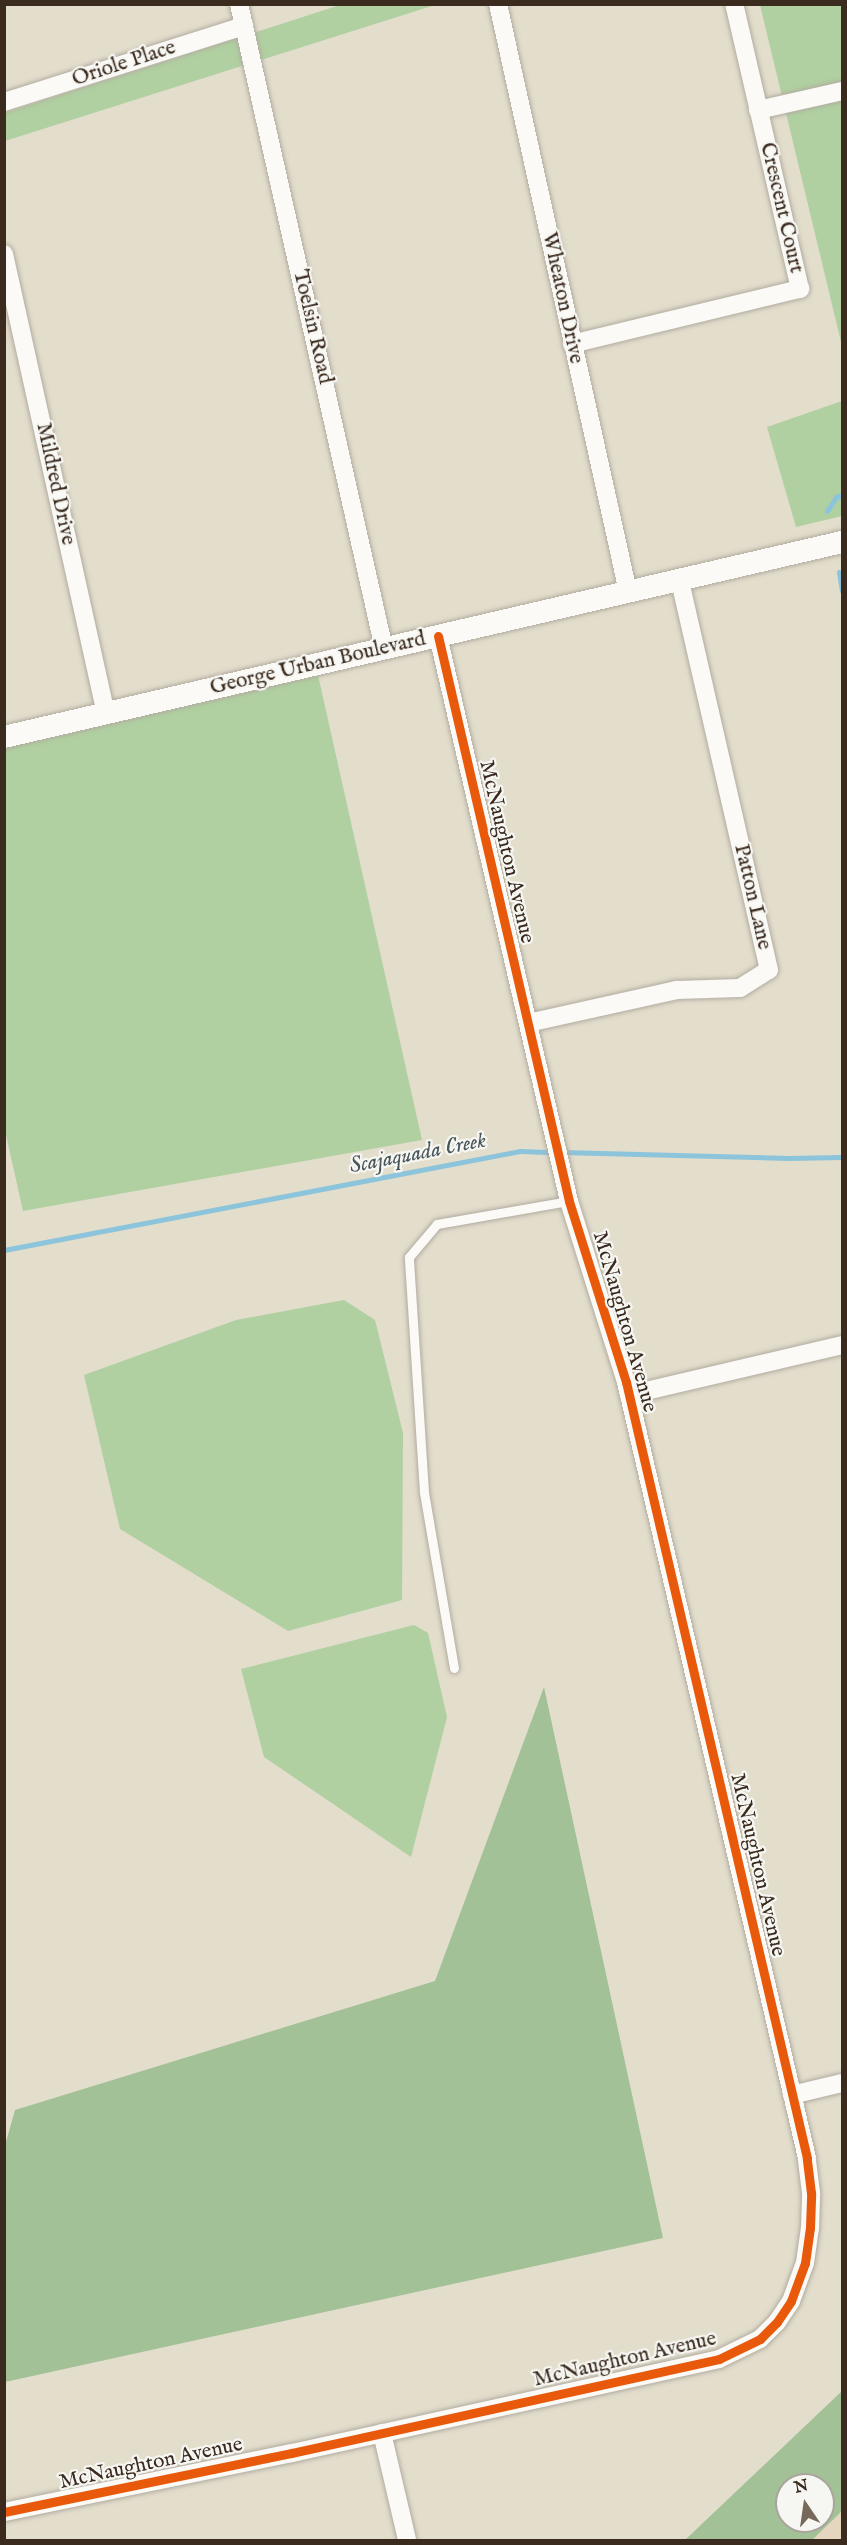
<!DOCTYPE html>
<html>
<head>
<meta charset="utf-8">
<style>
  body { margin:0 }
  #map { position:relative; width:847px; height:2545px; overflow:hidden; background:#e3ddcc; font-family:"IM FELL English",serif }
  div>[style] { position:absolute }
  .built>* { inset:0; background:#e5d6bf }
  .green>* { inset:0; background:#b0d0a1 }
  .forest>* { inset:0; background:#a2c197 }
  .stream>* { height:5px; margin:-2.5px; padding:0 2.5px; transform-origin:2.5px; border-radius:2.5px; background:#8cc4db }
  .roads { filter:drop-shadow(0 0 2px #b1aca0) drop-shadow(0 0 2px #b1aca0) }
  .service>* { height:9px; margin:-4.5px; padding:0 4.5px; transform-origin:4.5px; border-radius:4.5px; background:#fbfaf7 }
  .minor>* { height:18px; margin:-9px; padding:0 9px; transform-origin:9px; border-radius:9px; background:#fbfaf7 }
  .tertiary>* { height:22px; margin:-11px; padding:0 11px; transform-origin:11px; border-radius:11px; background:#fbfaf7 }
  .cycleway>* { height:9px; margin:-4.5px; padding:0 4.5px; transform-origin:4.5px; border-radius:4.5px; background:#e8590c }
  span { translate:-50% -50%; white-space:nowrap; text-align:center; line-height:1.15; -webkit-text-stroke:4.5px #f6f6f2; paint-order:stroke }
  .street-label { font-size:21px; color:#3b2a1e }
  .water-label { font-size:22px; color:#485559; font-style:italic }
  .frame { position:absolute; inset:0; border:6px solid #3b2a1e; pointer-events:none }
  .north { position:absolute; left:775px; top:2473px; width:60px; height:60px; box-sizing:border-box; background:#f6f6f2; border:2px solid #aba49d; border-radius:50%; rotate:347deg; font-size:16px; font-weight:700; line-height:24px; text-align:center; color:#3b2a1e }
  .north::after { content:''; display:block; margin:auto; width:21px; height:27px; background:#76695b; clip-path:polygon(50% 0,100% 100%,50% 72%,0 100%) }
</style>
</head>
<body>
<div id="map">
  <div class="built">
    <i style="clip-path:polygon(842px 2511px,842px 2540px,812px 2540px)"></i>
  </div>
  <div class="green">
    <i style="clip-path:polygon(340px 5px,435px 5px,5px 141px,4px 113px)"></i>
    <i style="clip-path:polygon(760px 5px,842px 5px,842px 346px)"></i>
    <i style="clip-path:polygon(842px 401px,842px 516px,796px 527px,767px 427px)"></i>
    <i style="clip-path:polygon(318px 675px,422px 1140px,23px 1211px,4px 1126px,4px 748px)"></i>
    <i style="clip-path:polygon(344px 1300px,375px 1320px,403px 1433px,402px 1600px,288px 1631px,120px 1529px,84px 1375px,236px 1320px)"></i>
    <i style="clip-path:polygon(414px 1625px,428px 1633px,447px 1717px,411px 1857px,264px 1757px,241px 1669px)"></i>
  </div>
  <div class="forest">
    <i style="clip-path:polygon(544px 1687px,663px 2238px,5px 2382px,4px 2149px,15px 2110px,435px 1981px)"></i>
    <i style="clip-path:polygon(evenodd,842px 2391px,842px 2511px,812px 2540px,685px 2540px,842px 2391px,787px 2485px,823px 2485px,823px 2521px,787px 2521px,787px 2485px)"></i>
  </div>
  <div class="stream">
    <i style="left:827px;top:511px;width:17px;rotate:-57deg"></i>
    <i style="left:836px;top:497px;width:6px;rotate:-18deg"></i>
    <i style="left:839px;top:572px;width:19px;rotate:81deg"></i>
    <i style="left:562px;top:1152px;width:226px;rotate:1.5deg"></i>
    <i style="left:788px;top:1158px;width:54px;rotate:-1.1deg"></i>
    <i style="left:4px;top:1250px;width:525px;rotate:-10.86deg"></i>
    <i style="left:520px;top:1151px;width:33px;rotate:2deg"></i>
  </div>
  <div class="roads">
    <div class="service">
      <i style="left:454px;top:1668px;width:179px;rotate:-99.7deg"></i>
      <i style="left:424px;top:1492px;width:235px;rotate:-93.7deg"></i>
      <i style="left:409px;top:1257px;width:43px;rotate:-49.7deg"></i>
      <i style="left:437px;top:1224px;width:134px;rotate:-9.9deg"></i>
    </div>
    <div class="minor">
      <i style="left:239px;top:4px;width:661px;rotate:77.33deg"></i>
      <i style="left:498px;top:4px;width:602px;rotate:77.53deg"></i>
      <i style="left:4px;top:102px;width:252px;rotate:-17.6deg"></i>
      <i style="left:758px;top:110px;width:86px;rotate:-12.7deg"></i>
      <i style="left:4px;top:254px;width:471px;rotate:77.5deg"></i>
      <i style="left:572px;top:344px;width:235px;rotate:-13.6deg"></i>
      <i style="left:800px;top:289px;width:293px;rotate:-103deg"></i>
      <i style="left:528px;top:1023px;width:153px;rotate:-12.5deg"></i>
      <i style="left:677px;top:990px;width:63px;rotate:-1.8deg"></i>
      <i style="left:740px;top:988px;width:34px;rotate:-32deg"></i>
      <i style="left:769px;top:970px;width:400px;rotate:-102.9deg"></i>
      <i style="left:629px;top:1395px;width:219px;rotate:-13.2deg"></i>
      <i style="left:792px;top:2095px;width:51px;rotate:-13.5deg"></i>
      <i style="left:382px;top:2433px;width:110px;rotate:76.8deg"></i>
      <i style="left:4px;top:2512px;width:294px;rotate:-11.6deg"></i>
      <i style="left:292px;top:2453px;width:437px;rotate:-12.4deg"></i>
      <i style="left:719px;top:2359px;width:46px;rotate:-26deg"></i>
      <i style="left:760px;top:2339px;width:24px;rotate:-45deg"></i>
      <i style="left:777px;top:2322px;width:25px;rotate:-56deg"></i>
      <i style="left:791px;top:2301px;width:40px;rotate:-69.8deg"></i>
      <i style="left:805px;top:2263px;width:35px;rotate:-82deg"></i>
      <i style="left:810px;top:2228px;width:35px;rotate:-88deg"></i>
      <i style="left:811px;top:2193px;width:35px;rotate:-97deg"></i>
      <i style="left:807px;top:2158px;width:797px;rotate:-103.13deg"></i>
      <i style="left:626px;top:1382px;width:190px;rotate:-107.5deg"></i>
      <i style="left:569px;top:1201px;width:580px;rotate:-103.05deg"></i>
    </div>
    <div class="tertiary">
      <i style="left:4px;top:737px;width:860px;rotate:-13.1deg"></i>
    </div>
  </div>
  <div class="cycleway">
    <i style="left:4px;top:2512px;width:294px;rotate:-11.6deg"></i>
    <i style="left:292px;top:2453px;width:437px;rotate:-12.4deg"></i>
    <i style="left:719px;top:2359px;width:46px;rotate:-26deg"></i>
    <i style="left:760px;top:2339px;width:24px;rotate:-45deg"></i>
    <i style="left:777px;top:2322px;width:25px;rotate:-56deg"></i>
    <i style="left:791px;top:2301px;width:40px;rotate:-69.8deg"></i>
    <i style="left:805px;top:2263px;width:35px;rotate:-82deg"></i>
    <i style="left:810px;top:2228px;width:35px;rotate:-88deg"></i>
    <i style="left:811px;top:2193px;width:35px;rotate:-97deg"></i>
    <i style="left:807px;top:2158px;width:797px;rotate:-103.13deg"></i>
    <i style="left:626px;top:1382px;width:190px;rotate:-107.5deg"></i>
    <i style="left:569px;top:1201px;width:580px;rotate:-103.05deg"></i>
  </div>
  <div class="street-label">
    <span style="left:124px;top:64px;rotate:-18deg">Oriole Place</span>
    <span style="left:781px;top:208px;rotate:77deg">Crescent Court</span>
    <span style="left:562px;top:298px;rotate:78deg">Wheaton Drive</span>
    <span style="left:312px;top:327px;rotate:77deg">Toelsin Road</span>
    <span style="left:55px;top:484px;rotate:78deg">Mildred Drive</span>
    <span style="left:318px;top:664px;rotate:-13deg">George Urban Boulevard</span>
    <span style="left:506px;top:852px;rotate:77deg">McNaughton Avenue</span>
    <span style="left:752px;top:897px;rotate:77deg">Patton Lane</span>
    <span style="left:624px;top:1322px;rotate:74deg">McNaughton Avenue</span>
    <span style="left:757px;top:1865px;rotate:77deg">McNaughton Avenue</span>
    <span style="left:625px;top:2360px;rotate:-13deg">McNaughton Avenue</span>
    <span style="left:151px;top:2464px;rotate:-12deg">McNaughton Avenue</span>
  </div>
  <div class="water-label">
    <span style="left:418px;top:1154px;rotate:-11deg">Scajaquada Creek</span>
  </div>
  <div class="frame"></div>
  <div class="north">N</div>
</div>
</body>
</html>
